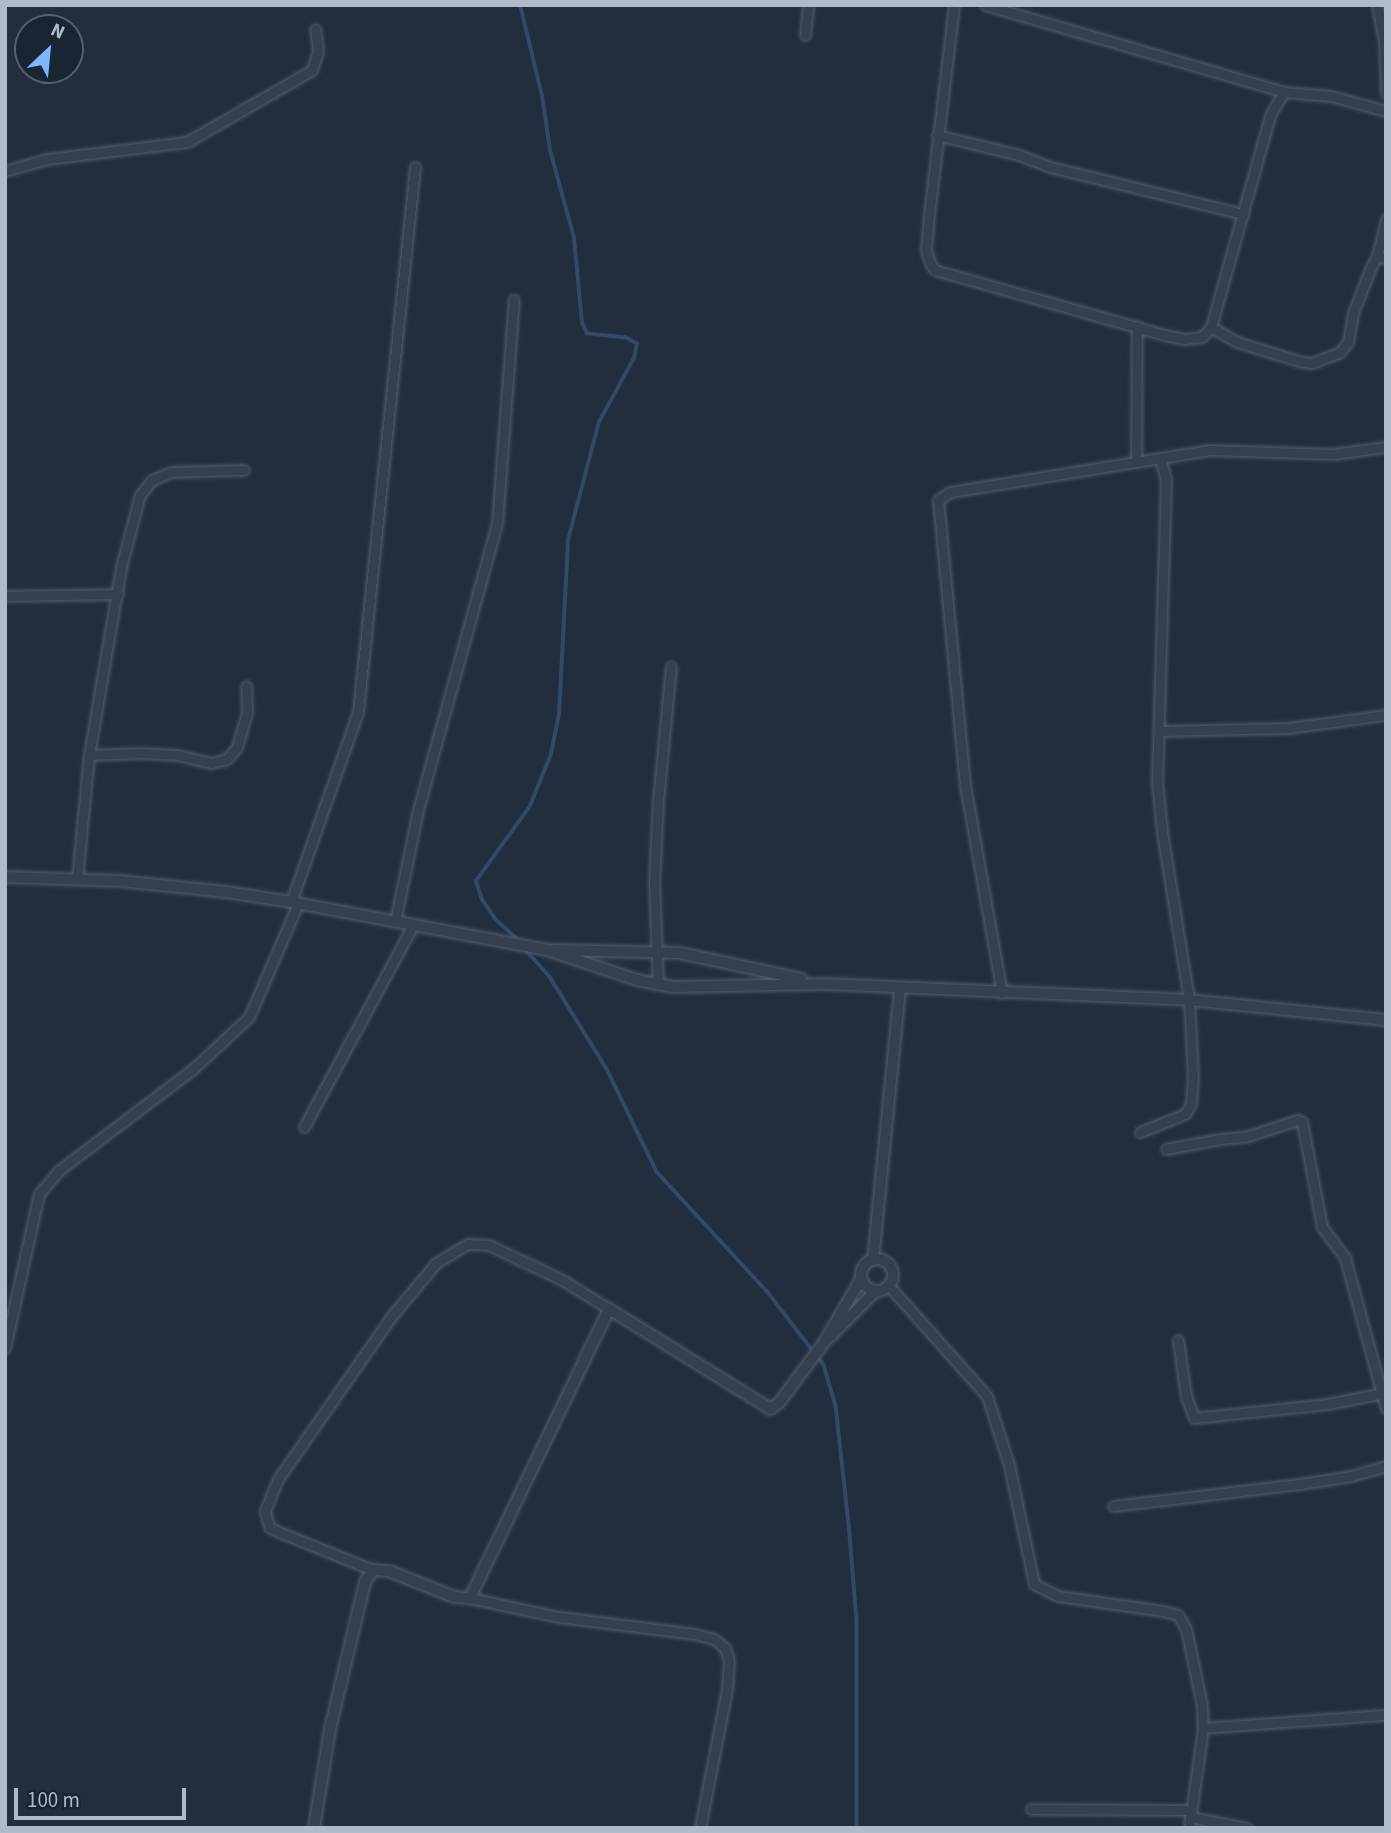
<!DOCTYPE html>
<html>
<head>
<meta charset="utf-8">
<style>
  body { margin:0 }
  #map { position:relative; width:1391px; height:1833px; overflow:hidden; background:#202e3e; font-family:"Source Sans 3",sans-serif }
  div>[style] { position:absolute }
  .stream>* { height:3.5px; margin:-1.75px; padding:0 1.75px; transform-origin:1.75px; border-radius:1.75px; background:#324a67 }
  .roads { filter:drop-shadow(0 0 2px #535e6c) drop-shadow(0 0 2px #535e6c) }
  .minor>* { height:9px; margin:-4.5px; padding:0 4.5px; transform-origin:4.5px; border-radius:4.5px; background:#35404e }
  .tertiary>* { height:10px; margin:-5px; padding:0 5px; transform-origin:5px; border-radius:5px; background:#35404e }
  .tertiary>.ring { margin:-5px; padding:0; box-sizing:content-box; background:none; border:10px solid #35404e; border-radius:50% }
  span { translate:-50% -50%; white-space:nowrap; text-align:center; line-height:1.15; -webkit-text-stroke:5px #1a2533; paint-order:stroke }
  .frame { position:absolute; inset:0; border:7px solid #b0bbca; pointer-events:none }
  .north { position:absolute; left:14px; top:14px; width:70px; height:70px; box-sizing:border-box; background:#1a2533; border:2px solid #56616f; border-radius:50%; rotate:26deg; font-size:19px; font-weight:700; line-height:28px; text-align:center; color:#b0bbca }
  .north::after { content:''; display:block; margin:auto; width:24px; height:32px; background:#80b5ff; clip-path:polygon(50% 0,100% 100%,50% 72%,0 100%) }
  .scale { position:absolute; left:14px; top:1788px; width:172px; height:32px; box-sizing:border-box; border:4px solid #b0bbca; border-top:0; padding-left:9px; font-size:21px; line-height:24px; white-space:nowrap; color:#b0bbca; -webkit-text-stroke:5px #1a2533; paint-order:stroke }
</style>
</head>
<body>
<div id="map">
  <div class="stream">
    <i style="left:518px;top:940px;width:31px;rotate:-138deg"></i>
    <i style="left:495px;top:919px;width:23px;rotate:-124deg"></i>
    <i style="left:482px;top:900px;width:20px;rotate:-108deg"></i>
    <i style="left:476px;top:881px;width:92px;rotate:-54.2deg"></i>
    <i style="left:530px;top:806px;width:56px;rotate:-68deg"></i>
    <i style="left:551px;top:754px;width:41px;rotate:-78.7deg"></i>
    <i style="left:559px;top:714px;width:174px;rotate:-87deg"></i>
    <i style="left:568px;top:540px;width:122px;rotate:-75.3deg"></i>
    <i style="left:599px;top:422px;width:73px;rotate:-61.3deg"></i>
    <i style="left:634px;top:358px;width:14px;rotate:-78deg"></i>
    <i style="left:637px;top:344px;width:13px;rotate:-151deg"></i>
    <i style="left:626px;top:338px;width:39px;rotate:-174deg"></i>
    <i style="left:587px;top:334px;width:12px;rotate:-114deg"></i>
    <i style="left:582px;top:323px;width:85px;rotate:-95.4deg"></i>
    <i style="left:574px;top:238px;width:91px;rotate:-105.3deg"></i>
    <i style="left:550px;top:150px;width:55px;rotate:-98.4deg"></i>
    <i style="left:542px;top:96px;width:94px;rotate:-103.6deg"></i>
    <i style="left:525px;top:949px;width:38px;rotate:48deg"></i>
    <i style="left:550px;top:977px;width:108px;rotate:58.2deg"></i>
    <i style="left:607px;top:1069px;width:114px;rotate:64.1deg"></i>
    <i style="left:657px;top:1172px;width:162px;rotate:47.3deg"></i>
    <i style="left:767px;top:1291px;width:93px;rotate:52.4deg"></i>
    <i style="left:824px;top:1365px;width:43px;rotate:73.7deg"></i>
    <i style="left:836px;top:1406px;width:118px;rotate:83.7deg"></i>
    <i style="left:849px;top:1523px;width:98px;rotate:85.3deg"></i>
    <i style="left:857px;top:1621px;width:207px;rotate:90deg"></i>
  </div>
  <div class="roads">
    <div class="minor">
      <i style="left:954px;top:5px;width:212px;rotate:96.8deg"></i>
      <i style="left:929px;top:216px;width:34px;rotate:95deg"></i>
      <i style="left:926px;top:250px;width:16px;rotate:72deg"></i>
      <i style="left:931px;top:265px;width:6px;rotate:51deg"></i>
      <i style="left:935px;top:270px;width:238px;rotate:15.8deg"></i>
      <i style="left:1164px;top:335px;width:21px;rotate:11deg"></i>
      <i style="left:1185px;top:339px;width:17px;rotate:-7deg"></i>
      <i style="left:1202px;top:337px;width:13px;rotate:-48deg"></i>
      <i style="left:1211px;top:327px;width:220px;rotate:-74.4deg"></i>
      <i style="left:1270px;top:115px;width:27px;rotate:-59deg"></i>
      <i style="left:985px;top:5px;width:311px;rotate:16.2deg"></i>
      <i style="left:1284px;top:92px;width:47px;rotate:4.9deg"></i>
      <i style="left:1331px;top:96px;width:57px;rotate:15.3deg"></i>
      <i style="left:1377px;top:5px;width:36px;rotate:79deg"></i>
      <i style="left:1384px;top:40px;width:53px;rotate:87.8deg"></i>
      <i style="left:805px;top:35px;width:30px;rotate:-84deg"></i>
      <i style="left:937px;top:135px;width:84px;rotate:13.7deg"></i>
      <i style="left:1019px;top:155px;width:33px;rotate:21deg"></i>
      <i style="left:1050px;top:167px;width:199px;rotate:13.7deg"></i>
      <i style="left:5px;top:171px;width:44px;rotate:-15.9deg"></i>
      <i style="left:47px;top:159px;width:141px;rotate:-6.9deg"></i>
      <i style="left:187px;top:142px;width:144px;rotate:-29.9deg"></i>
      <i style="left:312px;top:70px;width:19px;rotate:-72deg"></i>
      <i style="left:318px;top:52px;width:23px;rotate:-97deg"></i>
      <i style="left:1377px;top:256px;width:38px;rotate:-76deg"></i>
      <i style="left:1211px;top:327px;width:30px;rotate:30deg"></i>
      <i style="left:1237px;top:342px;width:68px;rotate:17.1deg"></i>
      <i style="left:1302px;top:362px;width:10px;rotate:6deg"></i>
      <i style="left:1312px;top:363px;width:30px;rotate:-21deg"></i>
      <i style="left:1340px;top:352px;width:13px;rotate:-51deg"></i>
      <i style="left:1348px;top:342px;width:29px;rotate:-80deg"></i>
      <i style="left:1353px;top:313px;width:49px;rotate:-68.6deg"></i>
      <i style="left:1371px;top:267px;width:13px;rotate:-61deg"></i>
      <i style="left:1377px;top:256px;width:9px;rotate:13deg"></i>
      <i style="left:1136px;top:462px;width:136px;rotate:-89.6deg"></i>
      <i style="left:5px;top:596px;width:113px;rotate:-1deg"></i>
      <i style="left:1160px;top:731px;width:128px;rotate:-1.3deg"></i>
      <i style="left:1288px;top:728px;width:99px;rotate:-7.6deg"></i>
      <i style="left:89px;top:755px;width:52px;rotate:-2.2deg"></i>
      <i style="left:141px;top:753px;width:37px;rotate:3deg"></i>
      <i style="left:178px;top:755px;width:34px;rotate:14deg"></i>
      <i style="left:211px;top:763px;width:16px;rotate:-14deg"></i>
      <i style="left:227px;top:759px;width:16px;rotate:-50deg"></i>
      <i style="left:237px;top:747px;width:37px;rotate:-74deg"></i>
      <i style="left:247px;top:711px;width:25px;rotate:-92deg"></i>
      <i style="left:77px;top:879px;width:125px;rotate:-84.5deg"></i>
      <i style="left:89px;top:755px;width:191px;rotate:-80.3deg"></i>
      <i style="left:121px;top:567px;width:74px;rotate:-75.2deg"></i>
      <i style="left:140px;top:495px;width:19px;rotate:-51deg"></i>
      <i style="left:152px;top:480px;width:21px;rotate:-23deg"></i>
      <i style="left:171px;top:472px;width:73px;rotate:-1.6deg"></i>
      <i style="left:291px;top:902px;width:201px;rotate:-70.6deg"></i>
      <i style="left:358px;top:712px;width:548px;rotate:-84.03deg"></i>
      <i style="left:395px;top:922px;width:114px;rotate:-78.4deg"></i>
      <i style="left:418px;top:810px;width:297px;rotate:-74.6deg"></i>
      <i style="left:497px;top:524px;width:225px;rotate:-85.7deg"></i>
      <i style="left:658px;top:985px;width:102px;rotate:-92.2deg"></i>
      <i style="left:654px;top:883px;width:82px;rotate:-87.2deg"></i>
      <i style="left:658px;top:801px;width:135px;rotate:-84.5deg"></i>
      <i style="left:1002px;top:993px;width:211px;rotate:-100.1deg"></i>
      <i style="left:965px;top:785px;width:286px;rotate:-95.4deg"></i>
      <i style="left:938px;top:500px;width:14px;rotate:-34deg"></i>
      <i style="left:950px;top:492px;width:263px;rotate:-9.2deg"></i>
      <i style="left:1210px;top:450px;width:123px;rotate:1.9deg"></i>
      <i style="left:1333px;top:454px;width:53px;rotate:-7.5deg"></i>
      <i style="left:304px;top:1127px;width:230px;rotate:-61.6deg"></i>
      <i style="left:1140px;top:1132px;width:48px;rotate:-21.8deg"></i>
      <i style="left:1185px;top:1114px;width:12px;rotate:-59deg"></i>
      <i style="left:1191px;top:1104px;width:27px;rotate:-86deg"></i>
      <i style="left:1193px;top:1077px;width:77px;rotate:-93deg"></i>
      <i style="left:1189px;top:1000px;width:171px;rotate:-99.1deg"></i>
      <i style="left:1162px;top:831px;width:49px;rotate:-95.8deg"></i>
      <i style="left:1157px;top:782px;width:302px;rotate:-88.3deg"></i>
      <i style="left:1166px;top:480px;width:23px;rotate:-105deg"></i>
      <i style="left:1166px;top:1149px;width:55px;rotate:-10.5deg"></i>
      <i style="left:1220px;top:1139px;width:25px;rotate:-5deg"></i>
      <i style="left:1245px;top:1137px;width:55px;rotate:-18.1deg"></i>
      <i style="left:1297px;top:1120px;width:5px;rotate:22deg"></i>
      <i style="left:1302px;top:1122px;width:107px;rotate:79.2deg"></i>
      <i style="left:1322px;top:1227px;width:39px;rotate:53deg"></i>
      <i style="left:1345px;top:1258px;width:156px;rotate:74.8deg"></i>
      <i style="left:889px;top:1286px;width:147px;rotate:48.3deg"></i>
      <i style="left:987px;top:1396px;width:72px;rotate:72.3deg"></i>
      <i style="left:1009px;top:1465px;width:122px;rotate:78.1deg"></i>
      <i style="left:1034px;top:1584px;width:27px;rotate:27deg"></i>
      <i style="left:1058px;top:1596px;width:106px;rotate:8.1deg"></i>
      <i style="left:1163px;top:1611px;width:16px;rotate:15deg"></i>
      <i style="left:1178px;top:1615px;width:16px;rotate:60deg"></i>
      <i style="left:1186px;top:1629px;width:78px;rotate:78.1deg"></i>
      <i style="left:1202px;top:1705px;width:23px;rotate:88deg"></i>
      <i style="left:1203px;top:1728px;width:101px;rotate:98deg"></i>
      <i style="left:1178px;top:1340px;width:57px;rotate:81.9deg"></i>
      <i style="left:1186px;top:1396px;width:23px;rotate:70deg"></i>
      <i style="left:1194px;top:1418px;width:134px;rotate:-6deg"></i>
      <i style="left:1327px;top:1404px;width:58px;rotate:-10.9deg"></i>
      <i style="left:5px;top:1348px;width:158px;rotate:-77.6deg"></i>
      <i style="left:39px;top:1194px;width:30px;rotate:-50deg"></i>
      <i style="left:58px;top:1171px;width:169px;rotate:-37.1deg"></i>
      <i style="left:193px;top:1069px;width:76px;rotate:-42.9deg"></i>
      <i style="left:249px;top:1017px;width:123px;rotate:-66.6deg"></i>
      <i style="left:1113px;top:1506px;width:188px;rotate:-6.7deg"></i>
      <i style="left:1300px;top:1484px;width:52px;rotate:-8.9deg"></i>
      <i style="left:1351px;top:1476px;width:36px;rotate:-16deg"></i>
      <i style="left:373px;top:1570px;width:101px;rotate:-158deg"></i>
      <i style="left:279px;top:1532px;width:11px;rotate:-153deg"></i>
      <i style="left:269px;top:1527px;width:16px;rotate:-104deg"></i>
      <i style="left:265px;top:1511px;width:35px;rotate:-68deg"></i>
      <i style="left:278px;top:1479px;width:198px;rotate:-55.1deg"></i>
      <i style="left:391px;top:1317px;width:70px;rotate:-50.2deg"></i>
      <i style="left:436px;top:1263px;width:37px;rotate:-31deg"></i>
      <i style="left:468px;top:1244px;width:21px;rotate:3deg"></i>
      <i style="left:489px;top:1245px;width:83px;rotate:25.6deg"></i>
      <i style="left:564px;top:1281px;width:53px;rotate:31.9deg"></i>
      <i style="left:470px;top:1598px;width:91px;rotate:12.1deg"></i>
      <i style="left:559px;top:1617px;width:137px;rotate:7.1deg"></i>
      <i style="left:695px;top:1634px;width:20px;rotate:15deg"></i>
      <i style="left:714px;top:1639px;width:14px;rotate:39deg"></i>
      <i style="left:725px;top:1648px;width:13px;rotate:72deg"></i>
      <i style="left:729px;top:1660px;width:29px;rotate:94deg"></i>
      <i style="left:727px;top:1689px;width:142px;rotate:101deg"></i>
      <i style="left:1203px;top:1728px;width:183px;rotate:-4.1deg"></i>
      <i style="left:1031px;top:1809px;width:160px;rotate:0.4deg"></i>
      <i style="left:1190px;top:1817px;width:58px;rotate:10.9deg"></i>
    </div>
    <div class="tertiary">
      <i style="left:5px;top:877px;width:115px;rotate:2deg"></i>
      <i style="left:120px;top:881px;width:107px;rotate:5.9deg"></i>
      <i style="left:226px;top:892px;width:66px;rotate:8.7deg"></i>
      <i style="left:291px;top:902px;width:260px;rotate:10.6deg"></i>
      <i style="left:547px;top:950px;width:95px;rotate:18.4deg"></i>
      <i style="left:637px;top:980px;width:38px;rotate:11deg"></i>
      <i style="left:674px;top:987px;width:151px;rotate:-1.1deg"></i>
      <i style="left:825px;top:984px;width:364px;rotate:2.5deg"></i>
      <i style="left:1189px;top:1000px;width:198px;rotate:5.8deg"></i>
      <i style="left:555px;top:950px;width:125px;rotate:1.4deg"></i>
      <i style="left:680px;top:953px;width:124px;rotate:12.1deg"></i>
      <i class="ring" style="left:861px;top:1259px;width:22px;height:22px"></i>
      <i style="left:873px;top:1260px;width:273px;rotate:-84.3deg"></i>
      <i style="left:830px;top:1337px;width:65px;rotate:-45deg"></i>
      <i style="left:314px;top:1828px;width:100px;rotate:-80.8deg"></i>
      <i style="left:330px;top:1729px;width:151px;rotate:-76.6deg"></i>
      <i style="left:365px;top:1582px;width:14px;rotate:-56deg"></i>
      <i style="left:373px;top:1570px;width:16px;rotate:4deg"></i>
      <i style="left:389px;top:1571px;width:70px;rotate:21.8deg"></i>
      <i style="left:454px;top:1597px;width:16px;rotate:4deg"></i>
      <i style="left:470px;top:1598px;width:321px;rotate:-64.3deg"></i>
      <i style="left:609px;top:1309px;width:190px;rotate:31.8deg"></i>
      <i style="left:770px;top:1409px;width:11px;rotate:-34deg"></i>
      <i style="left:779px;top:1403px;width:77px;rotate:-53.4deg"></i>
      <i style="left:825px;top:1341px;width:72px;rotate:-59.9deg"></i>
    </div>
  </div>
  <div class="frame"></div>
  <div class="north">N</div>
  <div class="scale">100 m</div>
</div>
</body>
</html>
